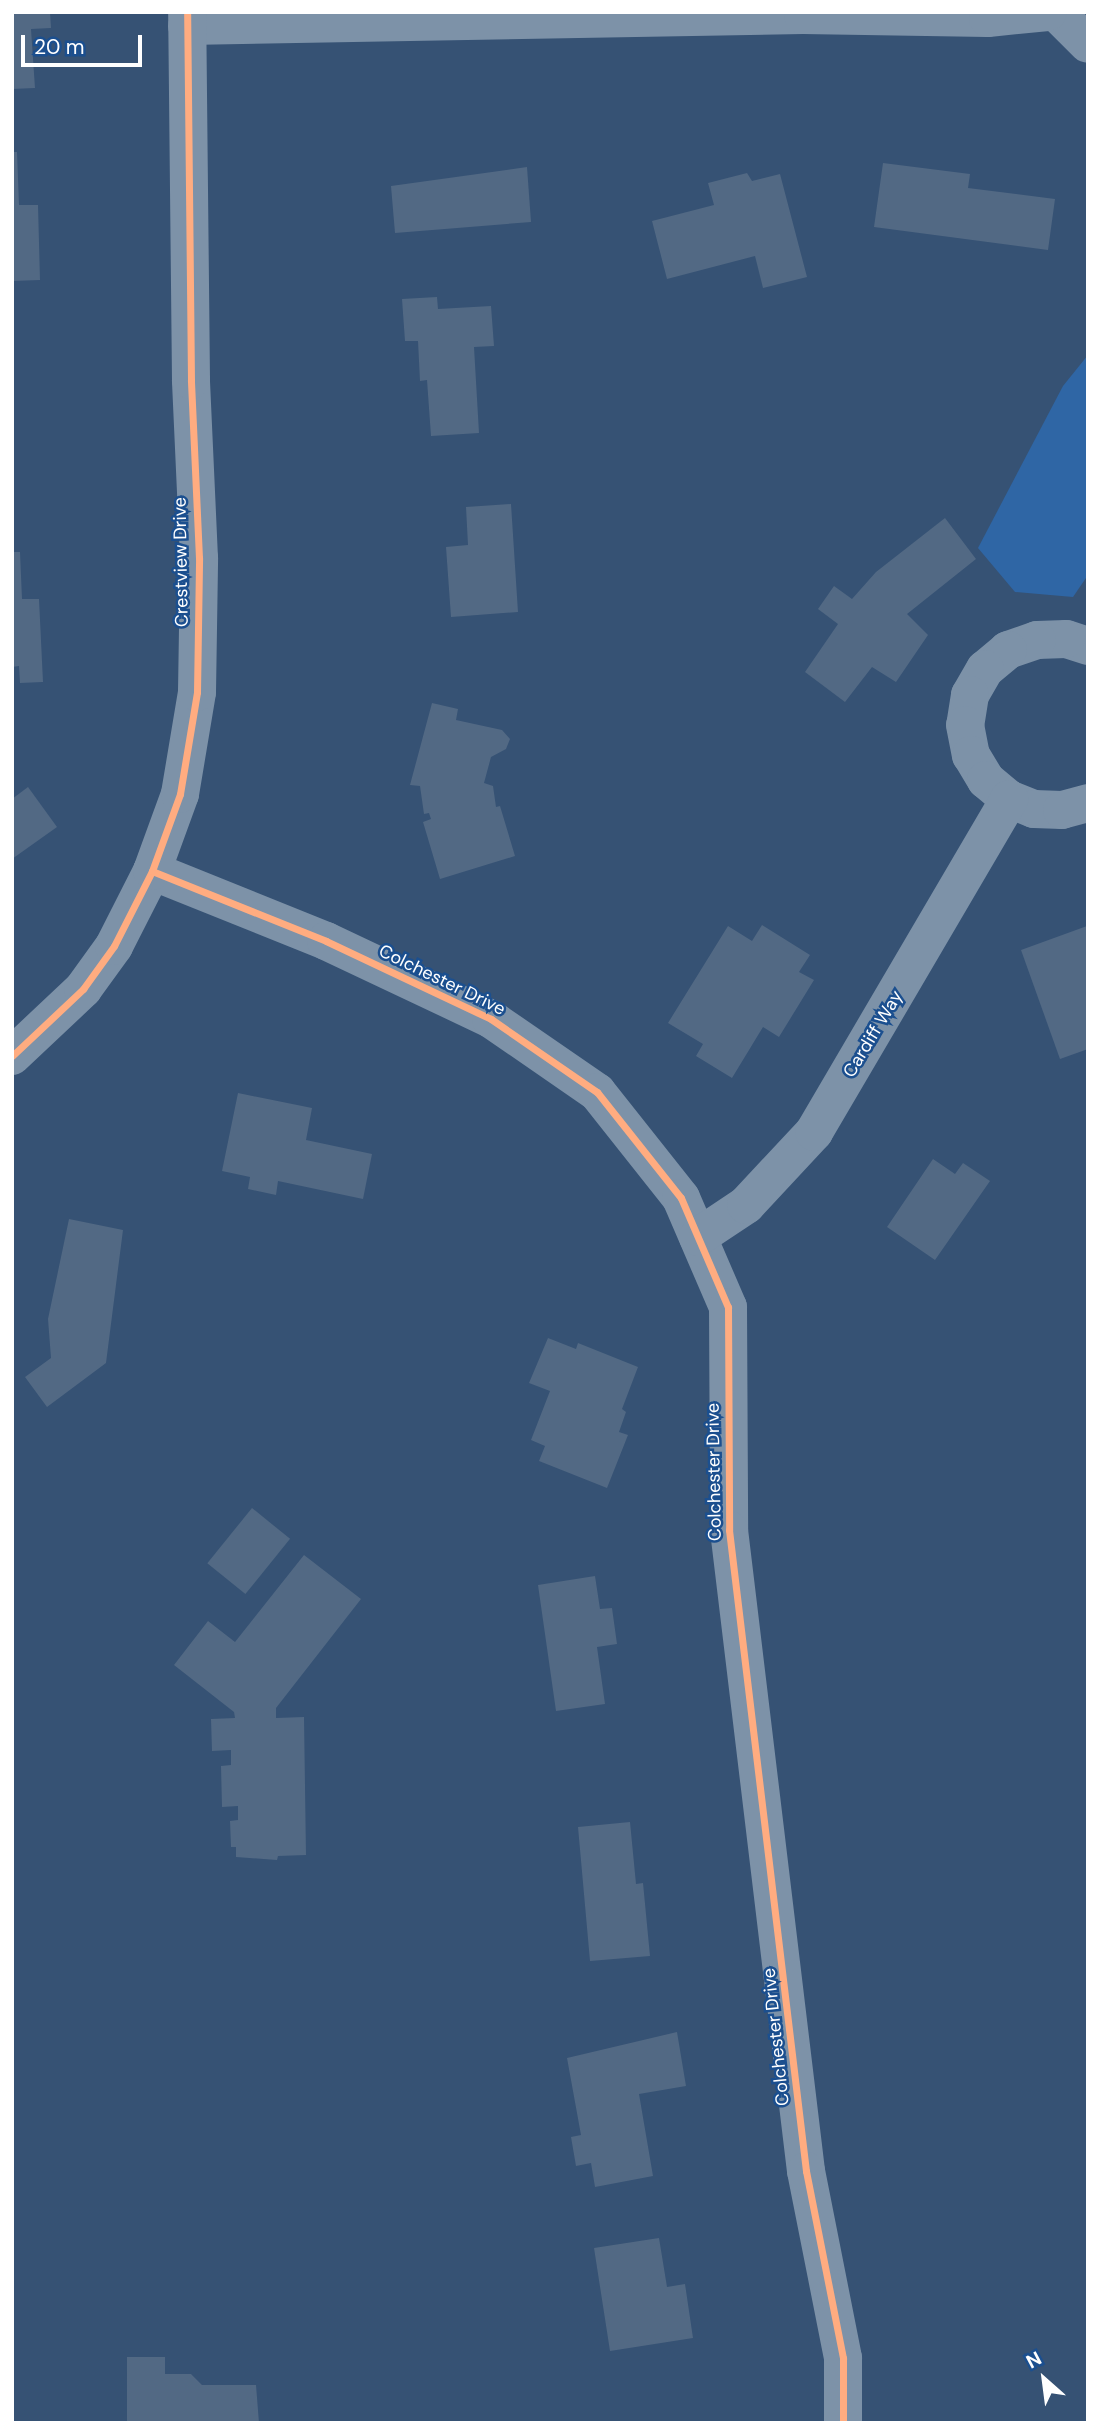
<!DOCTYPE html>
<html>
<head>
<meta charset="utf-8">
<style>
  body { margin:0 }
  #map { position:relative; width:1100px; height:2435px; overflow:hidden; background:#365274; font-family:"DM Sans",sans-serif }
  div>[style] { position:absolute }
  .green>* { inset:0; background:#2f66a5 }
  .building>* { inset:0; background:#526984; transform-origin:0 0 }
  .street>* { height:38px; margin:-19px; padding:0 19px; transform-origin:19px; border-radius:19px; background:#7d92a8 }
  .cycleway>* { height:7px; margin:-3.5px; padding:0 3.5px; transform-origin:3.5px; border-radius:3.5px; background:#ffac80 }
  span { translate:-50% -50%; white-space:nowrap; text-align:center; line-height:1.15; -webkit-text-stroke:5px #1b4f8f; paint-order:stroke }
  .street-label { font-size:18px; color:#fff }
  .frame { position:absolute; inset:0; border:14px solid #fff; pointer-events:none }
  .north { position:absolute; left:1009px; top:2344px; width:70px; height:70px; -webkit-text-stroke:5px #1b4f8f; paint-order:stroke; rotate:332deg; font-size:19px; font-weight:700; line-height:28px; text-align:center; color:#fff }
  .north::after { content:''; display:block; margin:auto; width:24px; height:32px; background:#fff; clip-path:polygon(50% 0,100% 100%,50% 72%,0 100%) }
  .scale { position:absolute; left:21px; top:35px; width:121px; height:32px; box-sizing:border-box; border:4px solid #fff; border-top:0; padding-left:9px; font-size:21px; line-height:24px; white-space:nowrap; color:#fff; -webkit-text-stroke:5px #1b4f8f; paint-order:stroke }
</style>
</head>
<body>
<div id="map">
  <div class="green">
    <i style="clip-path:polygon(1088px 355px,1088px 575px,1073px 597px,1015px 592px,978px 548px,1063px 386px)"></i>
  </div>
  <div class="building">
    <i style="clip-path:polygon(12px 12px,50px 12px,51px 28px,31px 29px,35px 88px,12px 89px)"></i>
    <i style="clip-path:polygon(12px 152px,17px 152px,19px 205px,38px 205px,40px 280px,12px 281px)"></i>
    <i style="clip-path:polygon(883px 163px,970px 174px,968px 188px,1055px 199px,1048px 250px,874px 227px)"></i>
    <i style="clip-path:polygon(527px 167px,531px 222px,395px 233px,391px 186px)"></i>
    <i style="clip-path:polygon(747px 173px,752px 181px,780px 174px,807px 277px,763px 288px,755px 256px,667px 279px,652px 221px,714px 205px,708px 183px)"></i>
    <i style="clip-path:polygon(437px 297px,438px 309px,491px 306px,494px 346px,474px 347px,479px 433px,431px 436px,427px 380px,420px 381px,418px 341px,405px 341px,402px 299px)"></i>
    <i style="clip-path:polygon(511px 504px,518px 612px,451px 617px,446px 547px,468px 545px,466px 507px)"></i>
    <i style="clip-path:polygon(945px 518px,976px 559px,907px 614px,928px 635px,896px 682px,872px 667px,845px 702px,805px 672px,838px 624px,818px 609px,834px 586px,852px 599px,876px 572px)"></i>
    <i style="clip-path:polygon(12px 552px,20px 552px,22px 599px,39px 599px,43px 682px,20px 683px,19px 666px,12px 667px)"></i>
    <i style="clip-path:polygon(432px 703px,458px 709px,456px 720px,502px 730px,510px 739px,506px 749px,491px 757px,484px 783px,493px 786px,496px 807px,500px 806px,515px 856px,440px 879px,423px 822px,431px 819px,429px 813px,424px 814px,420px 786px,410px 785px)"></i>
    <i style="clip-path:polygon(28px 787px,57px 827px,12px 859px,12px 799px)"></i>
    <i style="clip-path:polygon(762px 925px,810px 955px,799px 972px,814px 980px,779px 1037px,763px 1027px,732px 1078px,696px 1056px,703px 1044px,668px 1023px,728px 926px,752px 941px)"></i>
    <i style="clip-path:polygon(1087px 926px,1088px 1049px,1060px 1059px,1021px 950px)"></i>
    <i style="clip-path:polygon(238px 1093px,312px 1108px,306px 1140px,372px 1154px,363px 1199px,278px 1181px,276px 1195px,248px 1189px,250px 1177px,222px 1171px)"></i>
    <i style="clip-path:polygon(933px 1159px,955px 1174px,963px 1163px,990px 1181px,935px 1260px,887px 1227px)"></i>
    <i style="clip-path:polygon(69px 1219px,123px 1230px,106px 1363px,47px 1407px,25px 1377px,51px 1358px,48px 1319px)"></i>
    <i style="clip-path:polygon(548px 1338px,576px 1349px,578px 1343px,638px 1367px,622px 1409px,626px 1412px,619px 1432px,628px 1435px,607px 1488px,539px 1461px,545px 1446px,531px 1440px,550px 1391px,529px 1383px)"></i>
    <i style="left:252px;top:1508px;width:49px;height:71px;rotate:39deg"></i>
    <i style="clip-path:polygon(304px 1555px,361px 1599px,276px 1708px,276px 1718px,304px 1717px,306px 1855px,278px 1856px,277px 1860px,236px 1857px,236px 1847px,231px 1847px,230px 1821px,238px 1820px,238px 1806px,222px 1807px,221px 1766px,231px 1765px,231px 1750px,212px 1751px,211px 1719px,235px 1718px,234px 1712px,174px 1665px,208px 1621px,235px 1642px)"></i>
    <i style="clip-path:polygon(595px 1576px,600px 1609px,612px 1608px,617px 1644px,597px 1647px,605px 1704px,556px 1711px,538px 1585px)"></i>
    <i style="clip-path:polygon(630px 1822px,636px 1884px,643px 1883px,650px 1956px,590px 1961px,578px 1827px)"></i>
    <i style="clip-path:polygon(677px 2032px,686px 2086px,639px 2094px,653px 2176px,595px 2187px,591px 2163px,576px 2166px,571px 2137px,581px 2135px,567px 2058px)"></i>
    <i style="clip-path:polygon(659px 2238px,667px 2287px,685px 2284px,693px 2338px,610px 2351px,594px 2248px)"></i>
    <i style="clip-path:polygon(127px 2357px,165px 2357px,165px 2374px,191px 2374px,202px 2385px,256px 2385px,259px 2423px,127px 2423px)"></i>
  </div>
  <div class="street">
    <i style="left:1056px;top:12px;width:45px;rotate:45deg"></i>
    <i style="left:187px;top:26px;width:616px;rotate:-1.02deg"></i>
    <i style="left:803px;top:15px;width:185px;rotate:0.9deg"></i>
    <i style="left:988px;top:18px;width:60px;rotate:-5.7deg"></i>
    <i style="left:1088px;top:646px;width:23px;rotate:-162deg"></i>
    <i style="left:1066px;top:639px;width:29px;rotate:178deg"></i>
    <i style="left:1037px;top:640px;width:31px;rotate:161deg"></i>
    <i style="left:1008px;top:650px;width:30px;rotate:140deg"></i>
    <i style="left:985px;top:669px;width:30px;rotate:120deg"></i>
    <i style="left:970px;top:695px;width:30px;rotate:99deg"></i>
    <i style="left:965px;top:725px;width:31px;rotate:79deg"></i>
    <i style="left:971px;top:755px;width:29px;rotate:59deg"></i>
    <i style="left:986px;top:780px;width:30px;rotate:40deg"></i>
    <i style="left:1009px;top:799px;width:27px;rotate:22deg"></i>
    <i style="left:1034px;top:809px;width:28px;rotate:2deg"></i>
    <i style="left:1062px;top:810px;width:27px;rotate:-15deg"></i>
    <i style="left:152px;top:871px;width:188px;rotate:21.9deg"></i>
    <i style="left:326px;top:941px;width:183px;rotate:25.3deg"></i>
    <i style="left:491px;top:1019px;width:129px;rotate:34.6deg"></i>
    <i style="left:597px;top:1092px;width:135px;rotate:51.6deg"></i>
    <i style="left:681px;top:1198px;width:119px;rotate:66.7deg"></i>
    <i style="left:728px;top:1307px;width:223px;rotate:89.7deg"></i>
    <i style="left:729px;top:1530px;width:646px;rotate:83.15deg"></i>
    <i style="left:806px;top:2171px;width:191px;rotate:78.8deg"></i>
    <i style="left:843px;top:2358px;width:65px;rotate:90deg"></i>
    <i style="left:12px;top:1056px;width:98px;rotate:-43.3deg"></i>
    <i style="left:83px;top:989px;width:53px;rotate:-54.2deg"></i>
    <i style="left:114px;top:946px;width:84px;rotate:-63.1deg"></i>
    <i style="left:152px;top:871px;width:82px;rotate:-70deg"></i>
    <i style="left:180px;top:794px;width:103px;rotate:-80.5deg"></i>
    <i style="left:197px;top:692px;width:134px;rotate:-89.1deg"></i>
    <i style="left:199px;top:558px;width:178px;rotate:-92.6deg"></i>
    <i style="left:191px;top:380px;width:368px;rotate:-90.6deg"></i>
    <i style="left:698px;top:1237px;width:58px;rotate:-33.7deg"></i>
    <i style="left:746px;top:1205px;width:100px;rotate:-47deg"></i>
    <i style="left:814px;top:1132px;width:386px;rotate:-59.6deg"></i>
  </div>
  <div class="cycleway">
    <i style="left:152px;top:871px;width:188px;rotate:21.9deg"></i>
    <i style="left:326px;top:941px;width:183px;rotate:25.3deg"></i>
    <i style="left:491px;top:1019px;width:129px;rotate:34.6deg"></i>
    <i style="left:597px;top:1092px;width:135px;rotate:51.6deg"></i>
    <i style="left:681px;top:1198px;width:119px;rotate:66.7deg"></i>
    <i style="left:728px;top:1307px;width:223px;rotate:89.7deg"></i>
    <i style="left:729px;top:1530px;width:646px;rotate:83.15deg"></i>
    <i style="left:806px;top:2171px;width:191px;rotate:78.8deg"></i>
    <i style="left:843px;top:2358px;width:65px;rotate:90deg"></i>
    <i style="left:12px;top:1056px;width:98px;rotate:-43.3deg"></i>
    <i style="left:83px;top:989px;width:53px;rotate:-54.2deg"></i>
    <i style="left:114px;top:946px;width:84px;rotate:-63.1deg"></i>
    <i style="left:152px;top:871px;width:82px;rotate:-70deg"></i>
    <i style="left:180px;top:794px;width:103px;rotate:-80.5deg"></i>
    <i style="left:197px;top:692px;width:134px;rotate:-89.1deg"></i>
    <i style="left:199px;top:558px;width:178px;rotate:-92.6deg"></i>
    <i style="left:191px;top:380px;width:368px;rotate:-90.6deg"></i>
  </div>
  <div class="street-label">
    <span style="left:181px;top:562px;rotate:-91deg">Crestview Drive</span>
    <span style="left:442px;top:980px;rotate:26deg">Colchester Drive</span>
    <span style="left:873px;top:1034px;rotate:-59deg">Cardiff Way</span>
    <span style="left:714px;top:1472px;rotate:-91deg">Colchester Drive</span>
    <span style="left:776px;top:2037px;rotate:-96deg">Colchester Drive</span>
  </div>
  <div class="frame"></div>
  <div class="north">N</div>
  <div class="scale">20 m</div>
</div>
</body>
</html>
